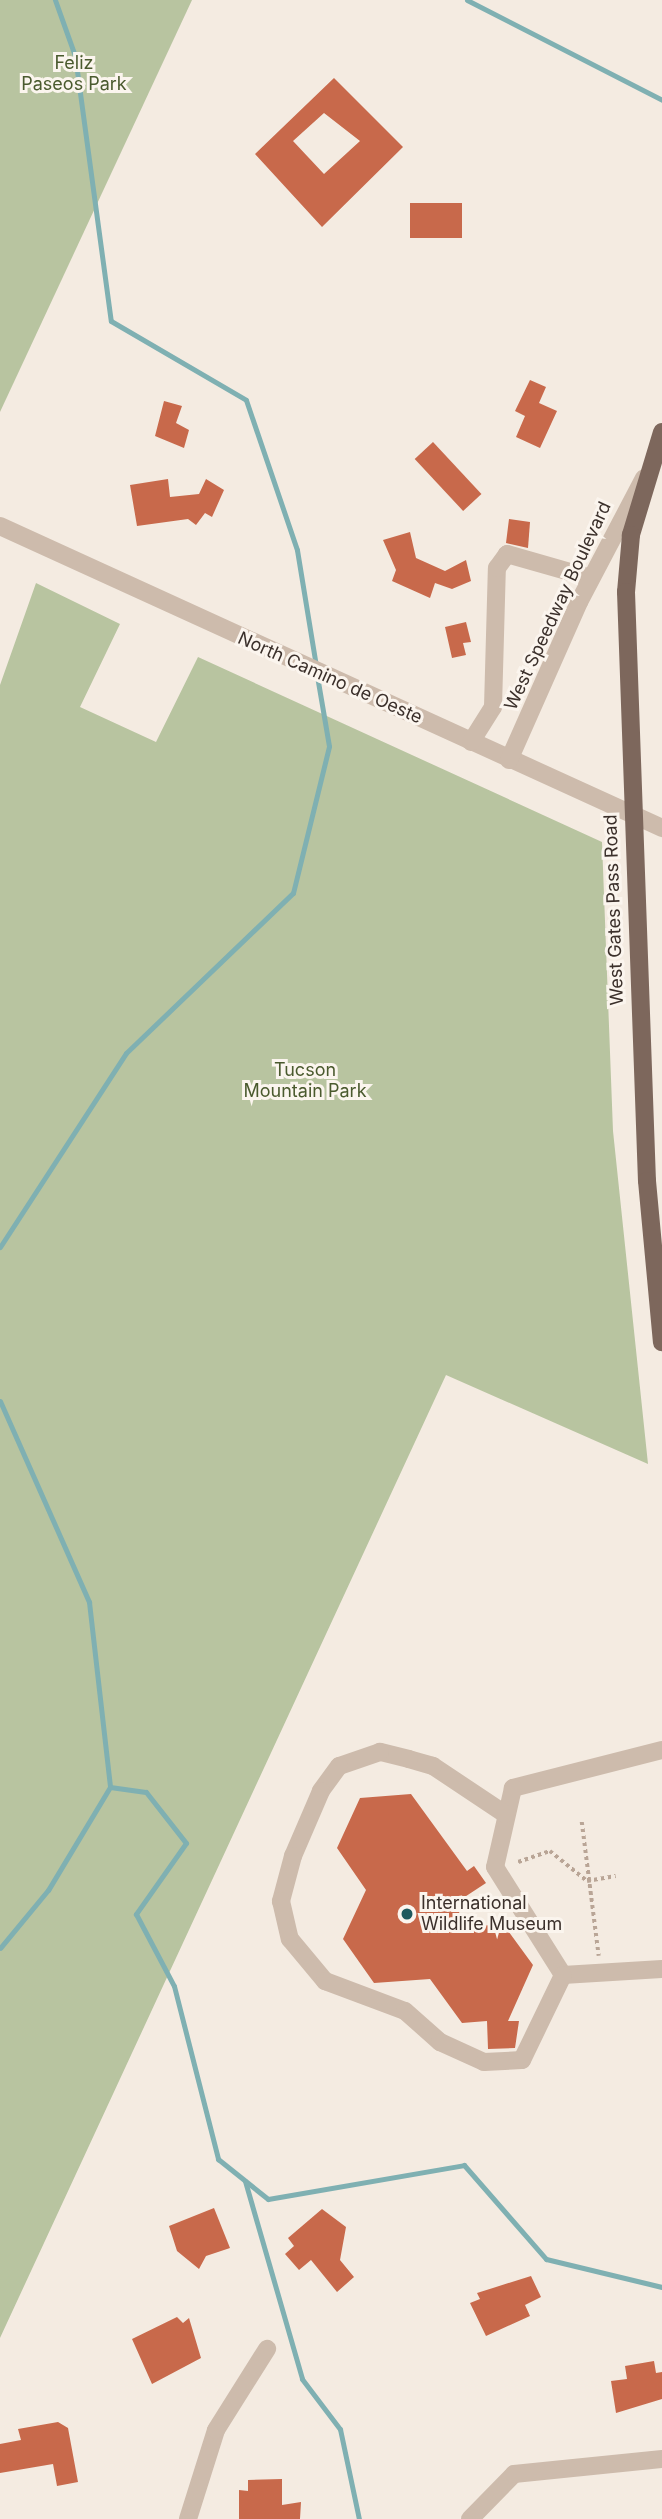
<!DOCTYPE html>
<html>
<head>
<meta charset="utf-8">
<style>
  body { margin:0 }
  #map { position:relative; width:662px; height:2519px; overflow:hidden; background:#f4ebe1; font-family:Inter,sans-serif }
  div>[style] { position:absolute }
  .green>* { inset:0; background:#b8c4a0 }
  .stream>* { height:5px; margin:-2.5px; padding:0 2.5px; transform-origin:2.5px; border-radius:2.5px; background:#7fb0b2 }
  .building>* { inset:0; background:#c8694b; transform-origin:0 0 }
  .path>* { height:3.5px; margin-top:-1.75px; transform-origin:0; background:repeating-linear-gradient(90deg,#b9a596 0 3.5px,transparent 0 7px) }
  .minor>* { height:18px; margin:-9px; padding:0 9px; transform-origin:9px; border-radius:9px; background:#cdbbac }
  .major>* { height:18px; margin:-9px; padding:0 9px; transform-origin:9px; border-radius:9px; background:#7d675c }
  .dots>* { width:19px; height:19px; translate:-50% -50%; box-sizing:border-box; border:4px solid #fbf5ee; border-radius:50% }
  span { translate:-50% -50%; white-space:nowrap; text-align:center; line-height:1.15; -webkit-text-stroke:6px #fbf5ee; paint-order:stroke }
  .park-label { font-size:18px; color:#4a5a2e }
  .street-label { font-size:18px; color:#3b302b }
  .poi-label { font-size:18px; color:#3b302b }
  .left { translate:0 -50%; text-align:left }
</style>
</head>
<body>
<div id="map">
  <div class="green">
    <i style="clip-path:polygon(0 0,192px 0,0 412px)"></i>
    <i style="clip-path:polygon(36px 583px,120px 624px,80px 707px,156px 742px,198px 657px,602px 842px,613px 1131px,648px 1464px,446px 1375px,0 2338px,0 685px)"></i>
  </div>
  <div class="stream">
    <i style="left:55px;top:0;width:59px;rotate:70.3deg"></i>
    <i style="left:75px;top:56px;width:267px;rotate:82.3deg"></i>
    <i style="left:111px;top:321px;width:156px;rotate:30.3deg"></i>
    <i style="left:246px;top:400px;width:158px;rotate:71.2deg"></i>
    <i style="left:297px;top:550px;width:118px;rotate:80.7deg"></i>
    <i style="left:467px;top:0;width:219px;rotate:27.1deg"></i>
    <i style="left:0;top:1247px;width:231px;rotate:-57deg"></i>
    <i style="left:126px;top:1053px;width:231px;rotate:-43.8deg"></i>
    <i style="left:293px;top:893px;width:151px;rotate:-76.2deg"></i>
    <i style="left:329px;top:746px;width:71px;rotate:-99.7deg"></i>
    <i style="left:0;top:1401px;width:220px;rotate:66.1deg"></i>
    <i style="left:89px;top:1602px;width:186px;rotate:83.5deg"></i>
    <i style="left:110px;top:1787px;width:120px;rotate:121deg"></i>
    <i style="left:48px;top:1890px;width:75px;rotate:129.6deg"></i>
    <i style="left:110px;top:1787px;width:36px;rotate:8deg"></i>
    <i style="left:146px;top:1792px;width:65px;rotate:51.9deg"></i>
    <i style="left:186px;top:1843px;width:87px;rotate:125.2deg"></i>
    <i style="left:136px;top:1914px;width:81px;rotate:62.2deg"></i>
    <i style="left:174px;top:1986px;width:179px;rotate:75.7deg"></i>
    <i style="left:218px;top:2159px;width:64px;rotate:38.7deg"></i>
    <i style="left:268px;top:2199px;width:199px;rotate:-9.8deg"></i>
    <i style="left:464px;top:2165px;width:125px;rotate:48.9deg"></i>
    <i style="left:546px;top:2259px;width:119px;rotate:13.6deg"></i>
    <i style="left:245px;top:2181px;width:206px;rotate:73.9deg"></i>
    <i style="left:302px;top:2379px;width:63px;rotate:52.8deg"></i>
    <i style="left:340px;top:2429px;width:92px;rotate:78.1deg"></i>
  </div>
  <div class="building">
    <i style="clip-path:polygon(evenodd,334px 78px,403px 147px,322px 227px,255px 154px,334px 78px,324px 113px,360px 141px,324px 174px,293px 141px,324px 113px)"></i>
    <i style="left:462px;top:203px;width:35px;height:52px;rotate:90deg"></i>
    <i style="clip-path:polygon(530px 380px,546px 387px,539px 403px,557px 411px,540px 448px,516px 437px,525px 416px,515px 411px)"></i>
    <i style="clip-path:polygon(164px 401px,182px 406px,176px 423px,189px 430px,184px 448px,155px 436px)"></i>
    <i style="left:433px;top:442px;width:71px;height:25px;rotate:47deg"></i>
    <i style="clip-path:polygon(168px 479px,170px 497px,199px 494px,206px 479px,224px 490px,212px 517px,205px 513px,196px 525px,188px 519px,137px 526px,130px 485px)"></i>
    <i style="clip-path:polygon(509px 519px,530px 522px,528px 548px,506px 543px)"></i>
    <i style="clip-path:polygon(410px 532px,416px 558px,445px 571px,466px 560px,471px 581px,452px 589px,435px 583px,430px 598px,392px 581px,396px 570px,383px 540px)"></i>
    <i style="clip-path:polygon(466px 622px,471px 642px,463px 643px,466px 655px,452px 658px,445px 627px)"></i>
    <i style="clip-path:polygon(411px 1794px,467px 1871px,474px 1866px,486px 1883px,454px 1904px,468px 1927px,503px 1924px,533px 1965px,508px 2021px,519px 2021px,515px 2048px,488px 2049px,487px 2021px,462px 2023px,430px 1979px,374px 1983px,343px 1939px,366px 1890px,337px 1848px,360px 1798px)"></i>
    <i style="clip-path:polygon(214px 2208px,230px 2248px,206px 2256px,199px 2269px,177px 2251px,169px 2226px)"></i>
    <i style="clip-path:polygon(322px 2209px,346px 2227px,340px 2260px,354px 2277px,337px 2292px,311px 2260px,299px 2270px,285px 2254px,294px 2246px,288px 2238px)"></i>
    <i style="clip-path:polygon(531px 2276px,541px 2297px,525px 2305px,530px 2316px,486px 2336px,470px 2303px,480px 2299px,477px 2293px)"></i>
    <i style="clip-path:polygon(177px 2317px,183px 2323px,189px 2318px,201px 2358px,152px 2384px,132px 2339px)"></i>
    <i style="clip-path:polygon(654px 2361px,656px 2373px,662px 2372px,662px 2399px,616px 2413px,611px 2381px,627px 2379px,625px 2366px)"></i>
    <i style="clip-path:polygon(58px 2422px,68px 2428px,78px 2482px,57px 2486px,53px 2464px,0 2473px,0 2444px,21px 2440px,18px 2429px)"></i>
    <i style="clip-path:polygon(282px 2479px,282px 2505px,301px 2502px,300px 2519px,239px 2519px,239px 2490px,248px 2491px,248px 2480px)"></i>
  </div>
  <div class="path">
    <i style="left:582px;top:1822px;width:135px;rotate:82.8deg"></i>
    <i style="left:518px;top:1862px;width:34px;rotate:-19deg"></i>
    <i style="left:550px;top:1851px;width:48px;rotate:39deg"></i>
    <i style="left:587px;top:1881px;width:29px;rotate:-10deg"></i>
  </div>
  <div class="minor">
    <i style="left:0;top:526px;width:728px;rotate:24.52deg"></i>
    <i style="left:471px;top:742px;width:41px;rotate:-57.8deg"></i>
    <i style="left:493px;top:707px;width:139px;rotate:-88.4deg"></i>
    <i style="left:497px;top:568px;width:17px;rotate:-54deg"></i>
    <i style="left:507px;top:554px;width:87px;rotate:15.9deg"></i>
    <i style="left:509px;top:760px;width:173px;rotate:-66.1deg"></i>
    <i style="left:579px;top:602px;width:140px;rotate:-62.3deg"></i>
    <i style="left:662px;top:1750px;width:154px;rotate:165.7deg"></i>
    <i style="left:513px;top:1788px;width:81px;rotate:102.8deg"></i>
    <i style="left:495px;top:1867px;width:128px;rotate:57.8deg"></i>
    <i style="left:563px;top:1975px;width:99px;rotate:-3.5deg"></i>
    <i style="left:505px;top:1814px;width:87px;rotate:-146.3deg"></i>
    <i style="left:433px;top:1766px;width:25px;rotate:-164deg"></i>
    <i style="left:409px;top:1759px;width:30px;rotate:-166deg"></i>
    <i style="left:380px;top:1752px;width:43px;rotate:161.1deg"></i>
    <i style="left:339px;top:1766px;width:31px;rotate:126deg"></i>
    <i style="left:321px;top:1791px;width:71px;rotate:113.3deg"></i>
    <i style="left:293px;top:1856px;width:47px;rotate:104.9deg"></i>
    <i style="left:281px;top:1901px;width:39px;rotate:77deg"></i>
    <i style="left:290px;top:1939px;width:55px;rotate:50.2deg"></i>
    <i style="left:325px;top:1981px;width:85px;rotate:20.6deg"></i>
    <i style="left:405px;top:2011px;width:47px;rotate:41.5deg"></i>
    <i style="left:440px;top:2042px;width:48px;rotate:24.4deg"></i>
    <i style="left:484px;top:2062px;width:38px;rotate:-3deg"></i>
    <i style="left:522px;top:2060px;width:94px;rotate:-64.2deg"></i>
    <i style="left:188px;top:2519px;width:93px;rotate:-72.5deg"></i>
    <i style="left:216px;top:2430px;width:96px;rotate:-57.8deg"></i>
    <i style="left:470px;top:2519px;width:63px;rotate:-45.6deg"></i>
    <i style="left:514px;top:2474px;width:149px;rotate:-5.8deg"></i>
  </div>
  <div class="major">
    <i style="left:662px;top:432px;width:108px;rotate:106.8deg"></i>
    <i style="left:631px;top:535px;width:57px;rotate:95deg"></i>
    <i style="left:626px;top:592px;width:589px;rotate:87.96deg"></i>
    <i style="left:647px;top:1181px;width:162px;rotate:84.7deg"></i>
  </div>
  <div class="dots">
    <i style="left:407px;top:1914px;background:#1f5a5e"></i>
  </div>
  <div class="park-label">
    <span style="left:74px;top:74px">Feliz<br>Paseos Park</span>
    <span style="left:305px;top:1081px">Tucson<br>Mountain Park</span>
  </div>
  <div class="street-label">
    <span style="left:558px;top:606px;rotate:-65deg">West Speedway Boulevard</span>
    <span style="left:330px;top:678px;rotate:24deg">North Camino de Oeste</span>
    <span style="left:614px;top:910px;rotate:-92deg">West Gates Pass Road</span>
  </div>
  <div class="poi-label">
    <span class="left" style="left:421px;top:1914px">International<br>Wildlife Museum</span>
  </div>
</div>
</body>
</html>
